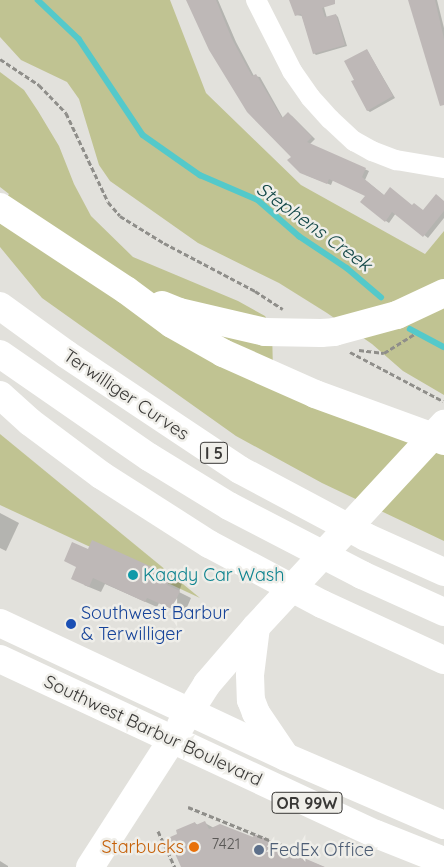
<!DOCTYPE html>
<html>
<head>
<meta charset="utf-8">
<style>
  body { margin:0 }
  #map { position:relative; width:444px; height:867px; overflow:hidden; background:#e2e1dc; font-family:Quicksand,sans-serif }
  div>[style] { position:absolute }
  .green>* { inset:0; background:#c0c392 }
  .shadow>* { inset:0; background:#0003 }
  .stream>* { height:5.5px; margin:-2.75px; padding:0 2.75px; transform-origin:2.75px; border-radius:2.75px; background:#54c9ca }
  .building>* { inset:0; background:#beb8b7 }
  .path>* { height:3px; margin-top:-1.5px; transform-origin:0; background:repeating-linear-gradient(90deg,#8f8e8a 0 5px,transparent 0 7.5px) }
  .street>* { height:20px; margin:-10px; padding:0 10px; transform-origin:10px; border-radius:10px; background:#fff }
  .secondary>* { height:28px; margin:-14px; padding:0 14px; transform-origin:14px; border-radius:14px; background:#fff }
  .primary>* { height:28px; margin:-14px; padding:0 14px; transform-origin:14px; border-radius:14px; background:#fff }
  .highway>* { height:28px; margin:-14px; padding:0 14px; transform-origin:14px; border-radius:14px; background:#fff }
  .dots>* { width:14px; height:14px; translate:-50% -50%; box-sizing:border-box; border:2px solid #efeee9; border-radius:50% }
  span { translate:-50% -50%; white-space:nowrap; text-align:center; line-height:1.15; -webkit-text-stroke:5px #efeee9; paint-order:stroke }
  .number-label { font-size:15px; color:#5a5856 }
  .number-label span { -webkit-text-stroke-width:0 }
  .shield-label span { padding:1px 4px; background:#efeee9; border:1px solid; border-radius:4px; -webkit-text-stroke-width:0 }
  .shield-label { font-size:16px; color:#393836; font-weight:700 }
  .street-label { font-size:18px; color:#393836 }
  .culture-label { font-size:18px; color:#0d838f }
  .left { translate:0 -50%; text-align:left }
  .transit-label { font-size:18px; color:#164399 }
  .food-label { font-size:18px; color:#c56008 }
  .right { translate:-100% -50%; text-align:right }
  .service-label { font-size:18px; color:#4e5e75 }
  .water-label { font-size:19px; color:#124747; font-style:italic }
</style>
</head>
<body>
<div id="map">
  <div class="green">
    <i style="clip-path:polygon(0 0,170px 0,206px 93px,301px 185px,425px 254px,444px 231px,444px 395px,403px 371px,372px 344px,327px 313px,279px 283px,198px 243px,110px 181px,99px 165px,79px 99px,67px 82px,21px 60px,0 37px)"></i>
    <i style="clip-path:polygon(0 72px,24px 90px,38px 111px,59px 146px,74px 184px,91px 216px,133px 257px,238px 301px,265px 316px,272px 328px,273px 372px,444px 454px,444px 541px,322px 483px,236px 436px,42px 298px,0 247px,0 207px,9px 194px,0 187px)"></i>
    <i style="clip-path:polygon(0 434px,200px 598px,0 505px)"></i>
  </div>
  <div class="shadow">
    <i style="clip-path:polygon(187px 0,218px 0,236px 42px,254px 76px,260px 77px,283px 118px,288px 114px,292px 116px,315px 139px,309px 145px,369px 171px,365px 180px,385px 196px,424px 211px,444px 201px,444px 218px,428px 238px,396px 213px,389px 223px,386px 221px,362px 202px,367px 196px,333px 180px,331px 185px,306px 175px)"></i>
    <i style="clip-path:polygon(291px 0,322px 0,327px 18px,336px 15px,338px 17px,347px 46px,316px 55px,314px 53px,302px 16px,296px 15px)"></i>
    <i style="clip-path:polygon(410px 0,437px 0,444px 28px,444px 83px)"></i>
    <i style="clip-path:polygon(367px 50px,395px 98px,370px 112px,367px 110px,355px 80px)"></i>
    <i style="clip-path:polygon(0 513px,19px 523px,6px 551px,0 548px)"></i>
    <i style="clip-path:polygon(88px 551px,171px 577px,182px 583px,179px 592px,191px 598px,184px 614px,159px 603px,157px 607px,105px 584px,101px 592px,84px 585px)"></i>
    <i style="clip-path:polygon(195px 823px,199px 826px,205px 823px,214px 828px,279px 845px,288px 850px,287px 852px,324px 867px,182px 867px,179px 834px)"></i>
    <i style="clip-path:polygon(0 861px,8px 866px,8px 867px,0 867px)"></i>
  </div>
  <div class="stream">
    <i style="left:38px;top:0;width:57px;rotate:43.6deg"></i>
    <i style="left:79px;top:39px;width:115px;rotate:56.3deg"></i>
    <i style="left:143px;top:135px;width:70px;rotate:35.1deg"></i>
    <i style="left:200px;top:175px;width:63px;rotate:23.3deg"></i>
    <i style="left:258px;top:200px;width:55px;rotate:41.3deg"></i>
    <i style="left:299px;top:236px;width:58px;rotate:33.7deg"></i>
    <i style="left:347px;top:268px;width:45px;rotate:40.5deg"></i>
    <i style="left:410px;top:329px;width:38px;rotate:28deg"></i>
  </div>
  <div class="building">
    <i style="clip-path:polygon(186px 0,216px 0,232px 39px,252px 76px,256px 74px,282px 118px,288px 112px,312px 137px,307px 142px,366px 168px,362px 177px,384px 195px,390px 187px,412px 205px,414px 203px,423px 210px,436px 194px,444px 201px,444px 211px,423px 237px,392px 212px,385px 222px,360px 202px,365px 196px,329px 179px,327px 184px,300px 173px,287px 160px,291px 157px,247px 112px,209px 50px)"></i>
    <i style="clip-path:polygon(289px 0,335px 0,335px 4px,322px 8px,325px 17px,336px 14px,345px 45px,313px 54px,301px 14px,295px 16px)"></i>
    <i style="clip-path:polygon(408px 0,435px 0,444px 39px,444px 105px,440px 106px)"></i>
    <i style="clip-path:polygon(367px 49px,393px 96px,367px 111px,351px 81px,354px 80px,344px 61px)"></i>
    <i style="clip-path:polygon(92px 540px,172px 576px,167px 585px,180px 591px,172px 609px,147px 598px,145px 602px,93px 578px,89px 587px,71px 579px,76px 567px,64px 561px,72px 542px,88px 549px)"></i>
    <i style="clip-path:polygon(205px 821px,209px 829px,220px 824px,253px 837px,254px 834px,280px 844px,278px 847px,325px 867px,181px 867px,168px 838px,177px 834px,176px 830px,195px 822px,196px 825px)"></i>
  </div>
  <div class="path">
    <i style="left:0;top:59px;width:47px;rotate:33.7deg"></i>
    <i style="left:39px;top:85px;width:39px;rotate:46deg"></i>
    <i style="left:66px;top:113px;width:98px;rotate:64.7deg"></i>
    <i style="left:108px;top:202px;width:18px;rotate:49deg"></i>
    <i style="left:120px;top:216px;width:52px;rotate:31.5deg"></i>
    <i style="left:164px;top:243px;width:103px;rotate:27.8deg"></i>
    <i style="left:255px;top:291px;width:33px;rotate:33deg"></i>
    <i style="left:359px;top:350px;width:25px;rotate:7deg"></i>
    <i style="left:384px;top:353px;width:36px;rotate:-32deg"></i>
    <i style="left:350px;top:352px;width:105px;rotate:27.8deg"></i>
    <i style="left:188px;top:807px;width:109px;rotate:22.1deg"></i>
    <i style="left:158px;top:831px;width:40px;rotate:65deg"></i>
  </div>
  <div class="street">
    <i style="left:256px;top:0;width:80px;rotate:63.1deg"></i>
    <i style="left:292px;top:71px;width:32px;rotate:55deg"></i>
    <i style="left:310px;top:97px;width:30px;rotate:48deg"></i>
    <i style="left:330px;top:119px;width:33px;rotate:43deg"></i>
    <i style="left:354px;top:141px;width:21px;rotate:29deg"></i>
    <i style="left:372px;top:151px;width:26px;rotate:21deg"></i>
    <i style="left:396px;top:160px;width:49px;rotate:9.5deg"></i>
  </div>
  <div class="secondary">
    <i style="left:90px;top:867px;width:151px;rotate:-57.2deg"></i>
  </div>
  <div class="primary">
    <i style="left:0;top:623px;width:316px;rotate:25.1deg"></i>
    <i style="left:286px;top:757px;width:172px;rotate:23.3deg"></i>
    <i style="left:256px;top:627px;width:48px;rotate:97.1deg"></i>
    <i style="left:250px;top:675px;width:25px;rotate:88deg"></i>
    <i style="left:251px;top:700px;width:14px;rotate:69deg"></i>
    <i style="left:256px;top:713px;width:52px;rotate:56deg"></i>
    <i style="left:0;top:659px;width:415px;rotate:25deg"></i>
    <i style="left:376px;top:834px;width:73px;rotate:21.7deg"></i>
    <i style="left:181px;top:725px;width:49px;rotate:-57.6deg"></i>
    <i style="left:207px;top:684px;width:75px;rotate:-49.3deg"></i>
    <i style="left:256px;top:627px;width:277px;rotate:-47.2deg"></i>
  </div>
  <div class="highway">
    <i style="left:0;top:207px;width:151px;rotate:33.4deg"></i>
    <i style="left:126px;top:290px;width:57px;rotate:36.5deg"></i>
    <i style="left:172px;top:324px;width:59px;rotate:29.6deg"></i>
    <i style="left:223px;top:353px;width:101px;rotate:24deg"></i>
    <i style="left:315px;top:394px;width:137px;rotate:20deg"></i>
    <i style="left:162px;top:305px;width:18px;rotate:22deg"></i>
    <i style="left:179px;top:312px;width:88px;rotate:13.1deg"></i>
    <i style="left:265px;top:332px;width:56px;rotate:1deg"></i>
    <i style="left:321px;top:333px;width:13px;rotate:-4deg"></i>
    <i style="left:334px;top:332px;width:65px;rotate:-15.1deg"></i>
    <i style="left:397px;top:315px;width:52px;rotate:-25.1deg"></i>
    <i style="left:0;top:306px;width:82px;rotate:36deg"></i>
    <i style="left:66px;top:354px;width:209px;rotate:33.7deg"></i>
    <i style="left:240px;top:470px;width:143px;rotate:28deg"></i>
    <i style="left:366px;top:537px;width:85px;rotate:24.2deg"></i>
    <i style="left:0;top:354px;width:181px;rotate:34.7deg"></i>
    <i style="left:149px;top:457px;width:94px;rotate:31.5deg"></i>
    <i style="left:229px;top:506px;width:150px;rotate:27.4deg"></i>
    <i style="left:362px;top:575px;width:90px;rotate:24.3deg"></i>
    <i style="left:0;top:395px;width:40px;rotate:42deg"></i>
    <i style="left:30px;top:422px;width:89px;rotate:36.7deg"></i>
    <i style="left:101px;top:475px;width:128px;rotate:32.6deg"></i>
    <i style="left:209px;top:544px;width:128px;rotate:28deg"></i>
    <i style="left:322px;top:604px;width:134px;rotate:24.7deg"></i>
  </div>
  <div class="dots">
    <i style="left:133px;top:575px;background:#0f9aa8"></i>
    <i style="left:71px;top:624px;background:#1a4fb4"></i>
    <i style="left:194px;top:847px;background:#e8710a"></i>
    <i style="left:259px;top:850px;background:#5c6f8a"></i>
  </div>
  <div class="number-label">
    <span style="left:226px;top:844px">7421</span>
  </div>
  <div class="shield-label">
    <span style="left:214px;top:453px">I 5</span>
    <span style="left:307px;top:803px">OR 99W</span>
  </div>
  <div class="street-label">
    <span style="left:126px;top:395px;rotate:34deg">Terwilliger Curves</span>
    <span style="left:153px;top:731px;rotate:25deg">Southwest Barbur Boulevard</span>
  </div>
  <div class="culture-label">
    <span class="left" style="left:143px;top:575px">Kaady Car Wash</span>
  </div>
  <div class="transit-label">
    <span class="left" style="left:81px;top:624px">Southwest Barbur<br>&amp; Terwilliger</span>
  </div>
  <div class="food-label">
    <span class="right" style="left:184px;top:847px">Starbucks</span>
  </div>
  <div class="service-label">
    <span class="left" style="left:269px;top:850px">FedEx Office</span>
  </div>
  <div class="water-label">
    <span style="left:314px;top:227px;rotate:36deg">Stephens Creek</span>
  </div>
</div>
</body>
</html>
